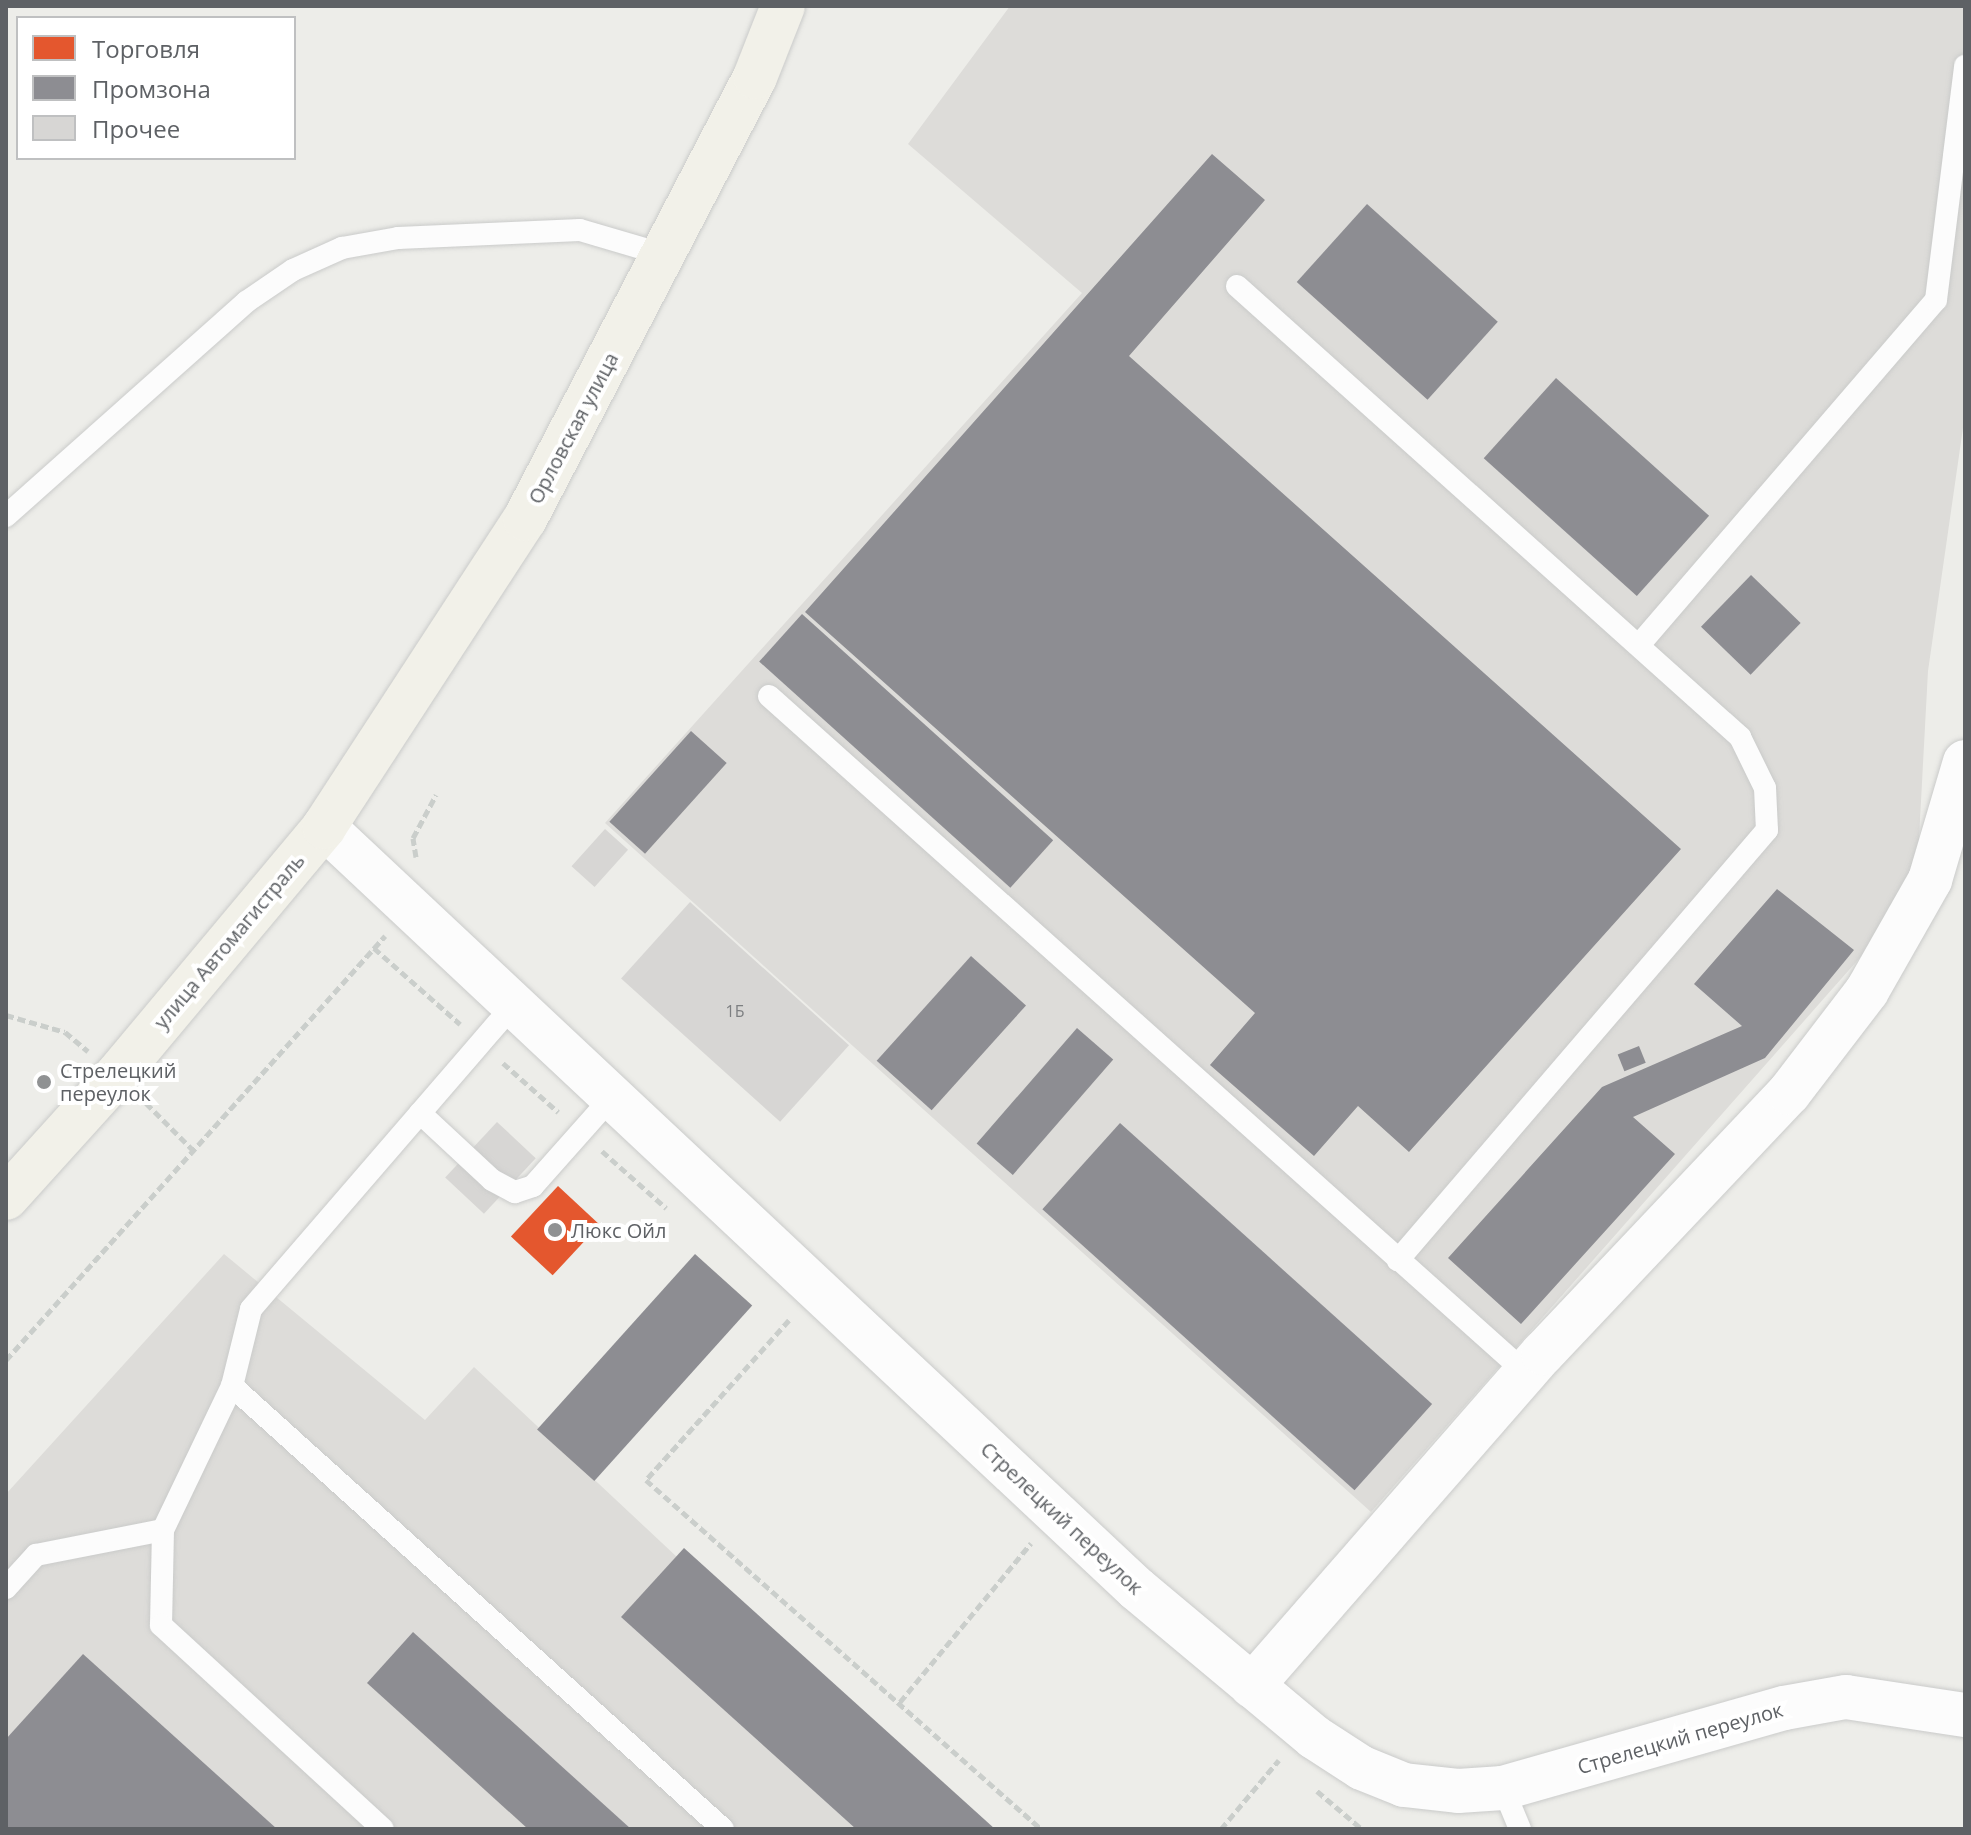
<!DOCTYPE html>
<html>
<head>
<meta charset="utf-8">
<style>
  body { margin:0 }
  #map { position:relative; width:1971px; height:1835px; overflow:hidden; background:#edede9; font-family:"Open Sans",sans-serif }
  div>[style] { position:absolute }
  .industrial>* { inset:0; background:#dddcd9 }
  .shops>* { inset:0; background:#e4572e; transform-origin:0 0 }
  .industry>* { inset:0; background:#8d8d92; transform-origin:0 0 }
  .building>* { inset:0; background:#d7d6d4; transform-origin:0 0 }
  .path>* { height:5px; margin-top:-2.5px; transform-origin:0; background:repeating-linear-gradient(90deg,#cacecb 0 8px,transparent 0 12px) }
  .roads { filter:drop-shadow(0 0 2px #cacbca) drop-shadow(0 0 2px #cacbca) }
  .service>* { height:22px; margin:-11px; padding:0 11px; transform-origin:11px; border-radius:11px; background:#fcfcfc }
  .minor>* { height:44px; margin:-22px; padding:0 22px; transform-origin:22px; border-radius:22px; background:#fcfcfc }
  .secondary>* { height:44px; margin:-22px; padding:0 22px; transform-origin:22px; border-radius:22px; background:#fcfcfc }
  .primary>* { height:44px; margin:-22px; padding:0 22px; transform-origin:22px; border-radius:22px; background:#f2f1e9 }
  .dots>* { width:22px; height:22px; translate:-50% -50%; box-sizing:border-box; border:4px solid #fff; border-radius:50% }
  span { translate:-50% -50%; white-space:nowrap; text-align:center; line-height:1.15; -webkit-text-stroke:8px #fff; paint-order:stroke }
  .number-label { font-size:16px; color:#7d7f81 }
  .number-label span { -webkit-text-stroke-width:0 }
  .street-label { font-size:20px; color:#5e6165 }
  .poi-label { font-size:20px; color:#5e6165 }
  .left { translate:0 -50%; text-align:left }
  .frame { position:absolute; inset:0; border:8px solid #5e6165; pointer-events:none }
  .legend { position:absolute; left:16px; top:16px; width:280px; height:144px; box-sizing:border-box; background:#fff; border:2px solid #bfc0c1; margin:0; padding:10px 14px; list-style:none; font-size:24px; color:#5e6165 }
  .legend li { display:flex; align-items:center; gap:16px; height:40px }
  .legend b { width:40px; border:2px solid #bfc0c1 }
</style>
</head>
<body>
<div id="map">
  <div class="industrial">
    <i style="clip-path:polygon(1010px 6px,1965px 6px,1965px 414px,1928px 671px,1916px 894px,1371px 1512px,605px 823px,1082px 293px,908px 144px)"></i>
    <i style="clip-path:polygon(224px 1254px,425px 1420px,474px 1367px,677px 1557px,992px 1829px,6px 1829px,6px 1494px)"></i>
  </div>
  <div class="shops">
    <i style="left:558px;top:1186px;width:57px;height:69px;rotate:43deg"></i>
  </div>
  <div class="industry">
    <i style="clip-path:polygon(1212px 154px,1265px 200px,1129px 356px,1681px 849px,1409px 1152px,1358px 1106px,1314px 1156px,1210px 1065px,1255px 1013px,805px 612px)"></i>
    <i style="left:1367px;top:204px;width:176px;height:105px;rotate:42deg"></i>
    <i style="left:1556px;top:378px;width:206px;height:108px;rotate:42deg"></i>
    <i style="left:1751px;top:575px;width:69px;height:72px;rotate:44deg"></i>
    <i style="left:802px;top:614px;width:338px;height:64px;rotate:42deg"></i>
    <i style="left:691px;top:731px;width:48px;height:122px;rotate:42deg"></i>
    <i style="clip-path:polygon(1777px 889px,1854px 950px,1765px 1058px,1633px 1117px,1675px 1154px,1521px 1324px,1448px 1258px,1602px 1087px,1742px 1026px,1694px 984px)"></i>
    <i style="left:971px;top:956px;width:74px;height:141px;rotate:42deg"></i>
    <i style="left:1077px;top:1028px;width:48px;height:153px;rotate:41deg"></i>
    <i style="left:1639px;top:1046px;width:18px;height:23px;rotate:68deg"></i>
    <i style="left:1120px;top:1123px;width:420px;height:116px;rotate:42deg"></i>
    <i style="left:695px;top:1254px;width:77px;height:236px;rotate:42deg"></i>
    <i style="clip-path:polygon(684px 1548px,995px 1829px,856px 1829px,621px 1617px)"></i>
    <i style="clip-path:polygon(413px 1632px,631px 1829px,528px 1829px,367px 1683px)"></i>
    <i style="clip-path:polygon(83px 1654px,277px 1829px,6px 1829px,6px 1739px)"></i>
  </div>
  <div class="building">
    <i style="left:605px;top:829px;width:31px;height:50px;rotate:42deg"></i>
    <i style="left:690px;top:902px;width:214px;height:103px;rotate:42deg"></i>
    <i style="left:497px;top:1122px;width:53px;height:76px;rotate:43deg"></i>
  </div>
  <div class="path">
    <i style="left:416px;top:857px;width:19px;rotate:-99deg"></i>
    <i style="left:413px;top:838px;width:49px;rotate:-61.9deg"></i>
    <i style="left:374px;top:948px;width:115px;rotate:41.5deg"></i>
    <i style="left:6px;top:1015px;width:61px;rotate:16.1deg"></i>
    <i style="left:65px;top:1032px;width:30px;rotate:40deg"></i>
    <i style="left:503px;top:1063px;width:74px;rotate:41.7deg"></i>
    <i style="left:146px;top:1103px;width:71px;rotate:45deg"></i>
    <i style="left:602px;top:1151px;width:86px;rotate:41.7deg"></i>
    <i style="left:789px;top:1320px;width:215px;rotate:131.8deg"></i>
    <i style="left:646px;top:1480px;width:527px;rotate:41.46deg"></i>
    <i style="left:6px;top:1360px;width:569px;rotate:-48.21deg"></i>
    <i style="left:900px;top:1702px;width:206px;rotate:-50.5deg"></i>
    <i style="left:1317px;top:1791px;width:59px;rotate:40.2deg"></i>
    <i style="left:1221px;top:1829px;width:90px;rotate:-50deg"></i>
  </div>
  <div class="roads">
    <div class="service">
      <i style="left:1237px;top:286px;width:676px;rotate:41.88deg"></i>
      <i style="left:1740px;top:737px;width:57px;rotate:63.9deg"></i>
      <i style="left:1765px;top:788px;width:42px;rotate:87.3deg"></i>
      <i style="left:1767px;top:830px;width:567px;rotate:130.63deg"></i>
      <i style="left:6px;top:516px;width:322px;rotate:-41.7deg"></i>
      <i style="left:246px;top:302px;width:57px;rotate:-34.2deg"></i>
      <i style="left:293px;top:270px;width:54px;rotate:-24.2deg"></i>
      <i style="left:342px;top:248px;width:57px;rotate:-10.1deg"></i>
      <i style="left:398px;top:238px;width:182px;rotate:-2.5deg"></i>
      <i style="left:580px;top:230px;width:89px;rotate:16.4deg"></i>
      <i style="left:1639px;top:645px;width:455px;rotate:-49.3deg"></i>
      <i style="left:1936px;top:300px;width:236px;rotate:-82.9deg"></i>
      <i style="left:769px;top:696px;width:1016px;rotate:41.81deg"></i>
      <i style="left:420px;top:1113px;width:98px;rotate:42.9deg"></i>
      <i style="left:492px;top:1180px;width:26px;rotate:28deg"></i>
      <i style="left:515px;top:1192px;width:19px;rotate:-18deg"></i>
      <i style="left:533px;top:1186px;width:119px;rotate:-48.4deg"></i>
      <i style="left:232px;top:1386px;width:661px;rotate:42.06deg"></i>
      <i style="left:163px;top:1530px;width:95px;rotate:91.2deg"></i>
      <i style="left:161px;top:1625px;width:301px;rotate:42.6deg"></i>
      <i style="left:6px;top:1588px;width:45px;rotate:-47.7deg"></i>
      <i style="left:36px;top:1555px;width:129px;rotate:-11.1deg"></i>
      <i style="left:163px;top:1530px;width:160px;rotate:-64.4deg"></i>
      <i style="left:232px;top:1386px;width:79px;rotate:-76.1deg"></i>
      <i style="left:251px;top:1309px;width:401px;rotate:-49.2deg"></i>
      <i style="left:1503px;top:1788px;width:44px;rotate:67.5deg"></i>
    </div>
    <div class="minor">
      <i style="left:1252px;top:1686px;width:442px;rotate:-48.9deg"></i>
      <i style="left:1543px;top:1353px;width:358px;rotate:-46.6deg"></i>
      <i style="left:1789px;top:1093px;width:128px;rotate:-52.6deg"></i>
      <i style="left:1867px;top:991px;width:128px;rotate:-60.4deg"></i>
      <i style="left:1930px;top:880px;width:123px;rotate:-73.5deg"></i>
    </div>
    <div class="secondary">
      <i style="left:324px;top:827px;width:1114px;rotate:43.15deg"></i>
      <i style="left:1137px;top:1589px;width:231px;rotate:39.9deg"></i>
      <i style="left:1314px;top:1737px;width:57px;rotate:32.9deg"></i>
      <i style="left:1362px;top:1768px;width:45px;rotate:22deg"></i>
      <i style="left:1404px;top:1785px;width:54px;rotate:6.3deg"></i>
      <i style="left:1458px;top:1791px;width:45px;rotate:-3.8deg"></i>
      <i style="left:1503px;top:1788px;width:292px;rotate:-15.9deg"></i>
      <i style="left:1784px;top:1708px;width:63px;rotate:-10.1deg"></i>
      <i style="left:1846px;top:1697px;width:120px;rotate:8.6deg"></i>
    </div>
    <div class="primary">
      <i style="left:6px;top:1198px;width:166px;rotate:-47.9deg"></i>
      <i style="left:117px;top:1075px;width:323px;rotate:-50.1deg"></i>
      <i style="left:324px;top:827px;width:368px;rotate:-56.9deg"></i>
      <i style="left:525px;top:519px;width:498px;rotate:-62.5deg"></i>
      <i style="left:755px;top:77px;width:76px;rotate:-68.5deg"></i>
    </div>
  </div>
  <div class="dots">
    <i style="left:44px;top:1082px;background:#909293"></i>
    <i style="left:555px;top:1230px;background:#909293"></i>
  </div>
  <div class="number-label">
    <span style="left:735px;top:1011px">1Б</span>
  </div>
  <div class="street-label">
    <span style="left:573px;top:428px;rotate:-62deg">Орловская улица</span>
    <span style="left:229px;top:941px;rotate:-50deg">улица Автомагистраль</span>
    <span style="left:1062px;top:1518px;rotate:43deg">Стрелецкий переулок</span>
    <span style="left:1680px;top:1738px;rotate:-16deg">Стрелецкий переулок</span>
  </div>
  <div class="poi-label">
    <span class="left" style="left:60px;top:1082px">Стрелецкий<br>переулок</span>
    <span class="left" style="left:571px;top:1230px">Люкс Ойл</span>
  </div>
  <div class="frame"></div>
  <ul class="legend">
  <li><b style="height:22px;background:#e4572e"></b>Торговля</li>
  <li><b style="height:22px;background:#8d8d92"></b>Промзона</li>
  <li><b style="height:22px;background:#d7d6d4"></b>Прочее</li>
  </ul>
</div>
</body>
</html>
